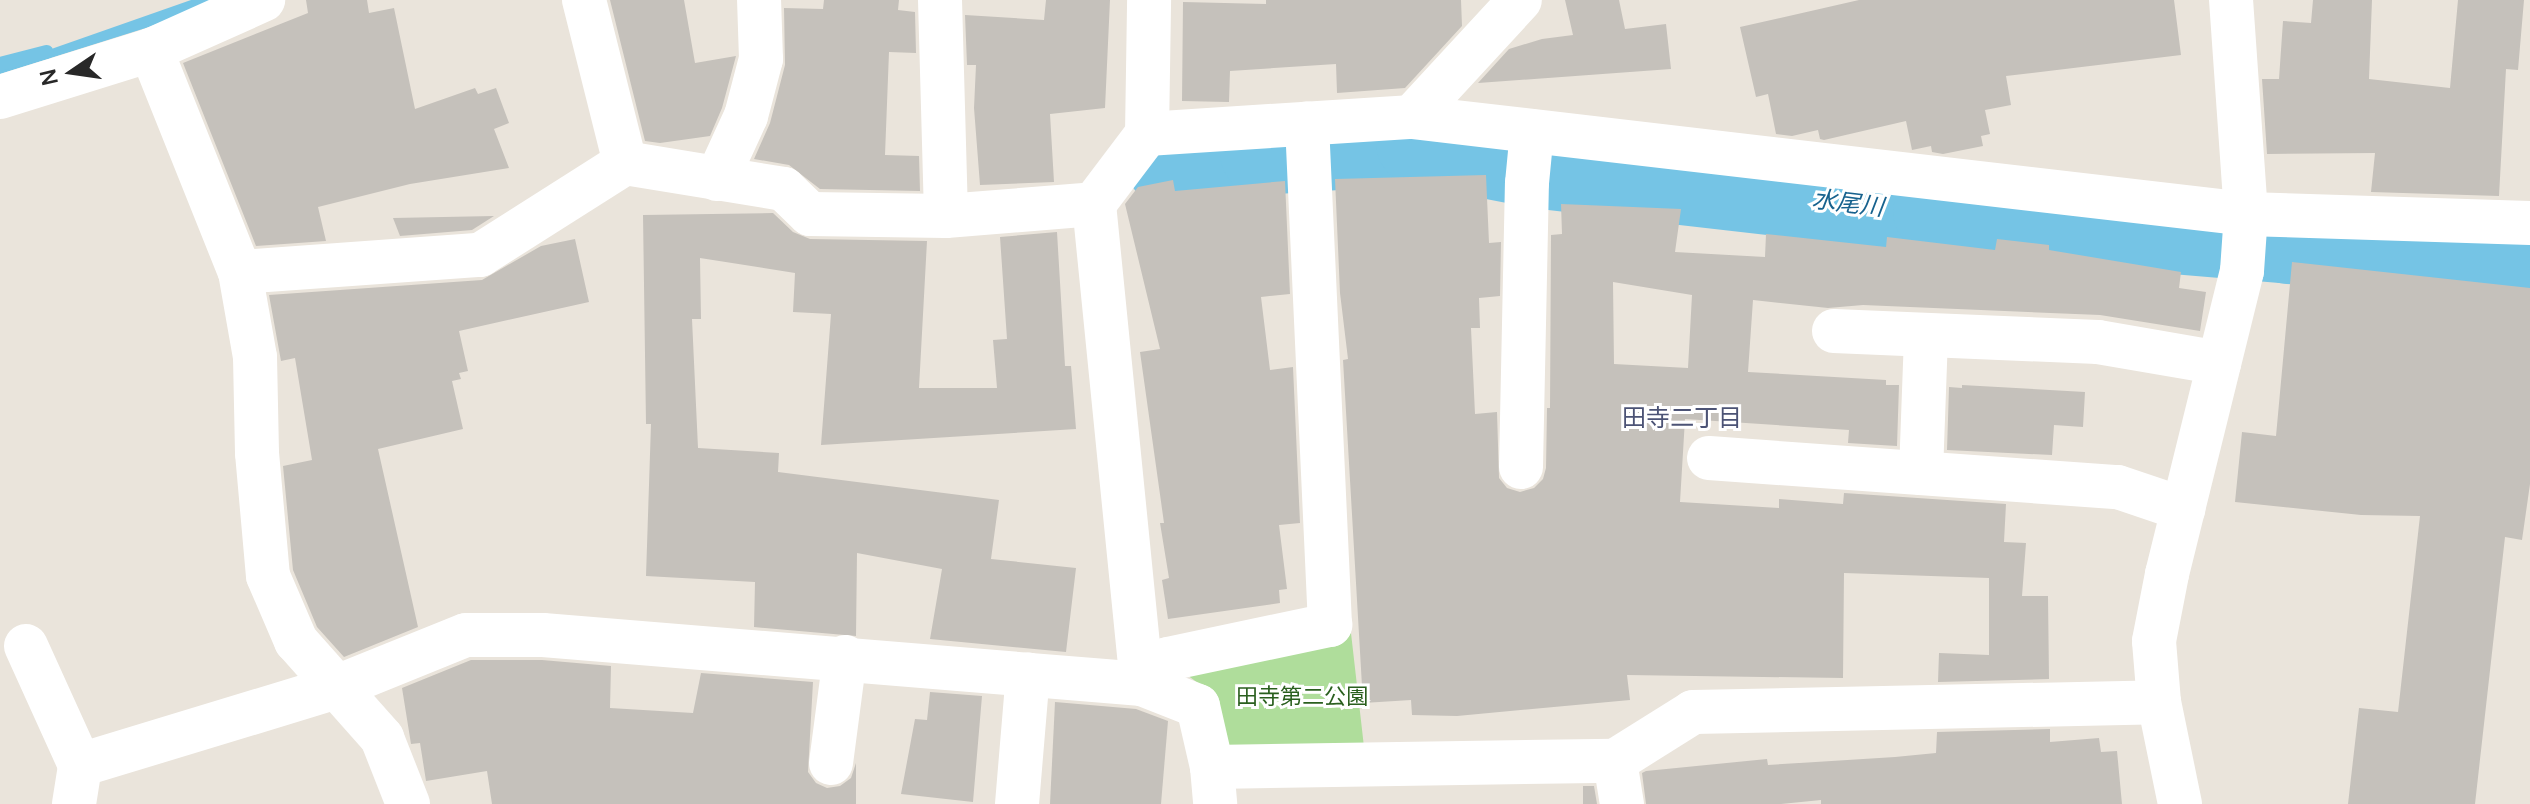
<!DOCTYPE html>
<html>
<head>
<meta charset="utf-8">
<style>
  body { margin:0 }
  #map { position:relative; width:2530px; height:804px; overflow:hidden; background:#eae4db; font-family:Manrope,"Noto Sans JP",sans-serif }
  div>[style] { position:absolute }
  .green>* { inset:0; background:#afdd9b }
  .water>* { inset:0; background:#75c4e5 }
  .stream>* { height:14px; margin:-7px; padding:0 7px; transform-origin:7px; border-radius:7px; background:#75c4e5 }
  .river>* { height:84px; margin:-42px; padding:0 42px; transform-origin:42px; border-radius:42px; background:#75c4e5 }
  .building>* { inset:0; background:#c5c1bb }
  .street>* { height:44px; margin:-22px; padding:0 22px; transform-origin:22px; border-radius:22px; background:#fff }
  span { translate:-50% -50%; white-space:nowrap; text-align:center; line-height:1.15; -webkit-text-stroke:6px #fff; paint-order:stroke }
  .park-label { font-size:22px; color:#2a5f1e }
  .water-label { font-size:24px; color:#17628e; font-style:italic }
  .neighbourhood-label { font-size:24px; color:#4c5375 }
  .north { position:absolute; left:32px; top:32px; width:80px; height:80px; -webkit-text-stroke:6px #fff; paint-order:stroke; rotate:257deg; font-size:22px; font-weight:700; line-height:32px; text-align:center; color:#282828 }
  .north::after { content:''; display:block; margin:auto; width:28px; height:36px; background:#282828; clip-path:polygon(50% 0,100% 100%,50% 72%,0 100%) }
</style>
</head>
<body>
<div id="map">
  <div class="green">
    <i style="clip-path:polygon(1351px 633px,1364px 747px,1235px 749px,1220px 740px,1217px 697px,1183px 672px)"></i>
  </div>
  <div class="water">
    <i style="clip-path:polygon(191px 0,217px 0,149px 27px,0 74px,0 67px)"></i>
  </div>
  <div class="stream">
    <i style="left:0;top:64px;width:48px;rotate:-14.6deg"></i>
  </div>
  <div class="river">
    <i style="left:1169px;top:166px;width:94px;rotate:-8deg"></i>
    <i style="left:1262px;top:153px;width:156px;rotate:-3.7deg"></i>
    <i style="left:1418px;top:143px;width:126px;rotate:11deg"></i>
    <i style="left:1542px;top:167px;width:396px;rotate:6.5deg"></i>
    <i style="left:1935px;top:212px;width:355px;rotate:4.8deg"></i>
    <i style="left:2289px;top:242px;width:241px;rotate:3.1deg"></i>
  </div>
  <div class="building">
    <i style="clip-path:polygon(306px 0,367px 0,369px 13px,394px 8px,415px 109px,475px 88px,478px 94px,496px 88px,509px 123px,494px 129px,509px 168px,410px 184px,318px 207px,326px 241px,256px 246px,183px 63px,308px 13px)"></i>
    <i style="clip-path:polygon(610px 0,684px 0,695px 63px,736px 56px,722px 108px,710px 136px,660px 143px,645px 141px)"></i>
    <i style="clip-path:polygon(824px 0,899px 0,898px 10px,915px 12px,916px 53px,889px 52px,885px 155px,919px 156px,920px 191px,820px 189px,789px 165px,754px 159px,770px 123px,785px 65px,784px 8px,823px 9px)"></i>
    <i style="clip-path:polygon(1046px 0,1110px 0,1105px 108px,1050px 114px,1054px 182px,980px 185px,974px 108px,976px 65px,967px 65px,965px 15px,1044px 20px)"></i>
    <i style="clip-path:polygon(1266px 0,1461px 0,1462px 26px,1405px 88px,1337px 93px,1336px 64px,1230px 71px,1229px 102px,1182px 101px,1183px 2px,1266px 4px)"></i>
    <i style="clip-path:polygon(1565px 0,1619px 0,1625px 29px,1666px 24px,1671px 69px,1478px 83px,1509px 49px,1542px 39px,1573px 35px)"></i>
    <i style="clip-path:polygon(1859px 0,2174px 0,2181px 55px,2006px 76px,2011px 105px,1985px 110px,1990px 134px,1981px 136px,1983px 146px,1943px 154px,1932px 152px,1931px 146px,1912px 150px,1906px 121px,1824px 140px,1820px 139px,1818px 130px,1792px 136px,1776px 134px,1768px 94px,1756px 97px,1740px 27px)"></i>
    <i style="clip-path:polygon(2313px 0,2372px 0,2369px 79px,2450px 88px,2458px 0,2524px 0,2518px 70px,2506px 69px,2499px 196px,2371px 192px,2375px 153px,2267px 154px,2262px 79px,2279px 79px,2283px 21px,2311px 23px)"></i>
    <i style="clip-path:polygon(evenodd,1486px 175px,1489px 243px,1501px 242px,1500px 296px,1479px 298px,1480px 328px,1471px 328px,1475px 414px,1497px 412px,1499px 478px,1507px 488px,1520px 492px,1534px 488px,1543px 479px,1546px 468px,1547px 408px,1550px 408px,1551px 235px,1562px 234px,1561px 204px,1681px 209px,1675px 252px,1765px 257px,1766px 234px,1886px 247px,1887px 237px,1995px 250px,1997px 239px,2049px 245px,2049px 250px,2181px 272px,2179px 288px,2206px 292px,2200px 331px,2100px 315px,1863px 305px,1828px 308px,1753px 300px,1748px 372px,1886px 380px,1886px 385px,1899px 385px,1897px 446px,1848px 443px,1849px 430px,1685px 419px,1680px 502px,1779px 508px,1779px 499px,1843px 504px,1844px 493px,2006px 504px,2004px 542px,2026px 543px,2022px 596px,2048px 596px,2049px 679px,1938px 682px,1939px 653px,1989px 655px,1989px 578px,1844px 573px,1843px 678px,1627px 675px,1630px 700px,1457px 716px,1412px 715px,1411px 700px,1363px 703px,1343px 360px,1348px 359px,1340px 293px,1335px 179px,1486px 175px,1613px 282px,1692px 295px,1688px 368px,1614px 364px,1613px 282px)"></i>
    <i style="clip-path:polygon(1173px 180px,1175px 191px,1285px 181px,1290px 294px,1261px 297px,1270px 370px,1293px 367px,1300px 523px,1279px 525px,1287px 589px,1279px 590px,1280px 603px,1168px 619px,1162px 580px,1169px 578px,1160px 523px,1164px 523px,1140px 352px,1160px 349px,1125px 204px,1138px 187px)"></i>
    <i style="clip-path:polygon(773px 213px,793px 232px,810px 239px,927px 241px,919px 388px,997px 388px,993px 340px,1007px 339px,1000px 237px,1057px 232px,1065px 366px,1071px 366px,1076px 429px,821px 445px,831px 314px,793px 312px,795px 273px,700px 258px,701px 319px,692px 319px,698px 448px,779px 453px,778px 472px,999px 500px,991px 559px,1076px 568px,1066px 652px,930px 639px,942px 569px,857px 553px,856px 636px,754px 627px,755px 582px,646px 576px,651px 424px,646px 424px,643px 215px)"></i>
    <i style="clip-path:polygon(494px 216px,472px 230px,400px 236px,393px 218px)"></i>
    <i style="clip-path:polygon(575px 239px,589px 302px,459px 331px,468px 371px,459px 373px,461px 379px,452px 381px,463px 429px,378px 449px,418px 627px,344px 657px,317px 627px,293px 570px,283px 466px,312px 460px,295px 358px,281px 361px,269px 295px,482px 280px,541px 246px)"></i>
    <i style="clip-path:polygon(2292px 262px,2530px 288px,2530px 484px,2522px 540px,2505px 537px,2475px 804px,2348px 804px,2359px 708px,2398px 712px,2420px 516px,2361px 515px,2235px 502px,2242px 432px,2276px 436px)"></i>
    <i style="clip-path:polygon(1962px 385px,2085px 392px,2083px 427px,2054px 425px,2052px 455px,1947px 450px,1949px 387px,1962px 388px)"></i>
    <i style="clip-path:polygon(471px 660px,542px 660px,611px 666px,610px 708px,693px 713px,701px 673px,813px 682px,808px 772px,816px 783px,827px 788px,840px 786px,851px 778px,856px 763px,856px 804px,492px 804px,487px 771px,426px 781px,420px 743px,411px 744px,402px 688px)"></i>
    <i style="clip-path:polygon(930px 692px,982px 696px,973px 802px,901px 794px,915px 719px,927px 720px)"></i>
    <i style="clip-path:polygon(1055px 702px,1136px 709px,1168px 721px,1161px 804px,1050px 804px)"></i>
    <i style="clip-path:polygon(2050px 729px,2050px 742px,2099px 738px,2101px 752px,2117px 751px,2122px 804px,1821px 804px,1821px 800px,1781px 804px,1646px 804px,1642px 773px,1646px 771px,1767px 759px,1768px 765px,1895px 757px,1936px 753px,1937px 732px)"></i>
    <i style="clip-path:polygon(1583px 786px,1594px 786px,1597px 804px,1583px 804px)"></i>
  </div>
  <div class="street">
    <i style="left:584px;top:0;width:168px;rotate:75.9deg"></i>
    <i style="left:940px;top:0;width:216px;rotate:88.4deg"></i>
    <i style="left:151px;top:50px;width:239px;rotate:68.2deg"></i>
    <i style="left:240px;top:272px;width:86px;rotate:80deg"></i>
    <i style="left:255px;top:357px;width:96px;rotate:88.8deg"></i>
    <i style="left:257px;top:453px;width:123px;rotate:84.9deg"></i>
    <i style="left:268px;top:576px;width:71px;rotate:66.7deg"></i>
    <i style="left:296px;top:641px;width:130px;rotate:48.4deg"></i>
    <i style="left:382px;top:738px;width:71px;rotate:68.5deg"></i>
    <i style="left:0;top:97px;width:158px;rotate:-17.3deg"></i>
    <i style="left:151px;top:50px;width:123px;rotate:-24.1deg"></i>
    <i style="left:1412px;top:117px;width:159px;rotate:-47.3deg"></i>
    <i style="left:1147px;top:134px;width:266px;rotate:-3.7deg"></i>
    <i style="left:1412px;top:117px;width:840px;rotate:6.63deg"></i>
    <i style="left:2246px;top:214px;width:284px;rotate:1.8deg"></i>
    <i style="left:717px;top:179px;width:69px;rotate:-65.3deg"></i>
    <i style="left:746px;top:116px;width:59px;rotate:-75.3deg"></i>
    <i style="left:761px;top:59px;width:59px;rotate:-91.9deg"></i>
    <i style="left:1094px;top:204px;width:482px;rotate:84.3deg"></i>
    <i style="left:1142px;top:684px;width:36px;rotate:-44deg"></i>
    <i style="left:1168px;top:659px;width:166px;rotate:-11.9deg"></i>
    <i style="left:1330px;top:625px;width:502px;rotate:-92.63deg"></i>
    <i style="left:240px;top:272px;width:241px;rotate:-4.1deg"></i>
    <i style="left:480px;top:255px;width:172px;rotate:-32.4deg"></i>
    <i style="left:625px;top:163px;width:161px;rotate:9.3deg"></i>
    <i style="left:784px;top:189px;width:36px;rotate:44deg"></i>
    <i style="left:810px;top:214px;width:136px;rotate:0.8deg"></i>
    <i style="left:946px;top:216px;width:148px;rotate:-4.6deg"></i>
    <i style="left:1094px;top:204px;width:88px;rotate:-52.9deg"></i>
    <i style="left:1147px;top:134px;width:134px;rotate:-89.1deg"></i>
    <i style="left:1834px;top:331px;width:264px;rotate:2.4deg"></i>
    <i style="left:2098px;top:342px;width:123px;rotate:9.8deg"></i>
    <i style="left:1709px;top:458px;width:410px;rotate:4.1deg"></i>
    <i style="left:2118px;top:487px;width:69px;rotate:18.7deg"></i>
    <i style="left:1521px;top:467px;width:284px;rotate:-88.8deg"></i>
    <i style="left:1527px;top:183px;width:52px;rotate:-84.5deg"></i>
    <i style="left:1921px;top:473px;width:138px;rotate:-87.9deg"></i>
    <i style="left:26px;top:646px;width:131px;rotate:65.6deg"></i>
    <i style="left:1615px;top:761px;width:44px;rotate:80.8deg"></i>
    <i style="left:831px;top:763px;width:107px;rotate:-82.5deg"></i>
    <i style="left:1212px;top:767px;width:403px;rotate:-0.9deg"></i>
    <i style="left:1615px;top:761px;width:92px;rotate:-32.1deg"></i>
    <i style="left:1693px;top:712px;width:466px;rotate:-1.2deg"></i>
    <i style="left:74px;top:804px;width:39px;rotate:-81deg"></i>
    <i style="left:80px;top:765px;width:269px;rotate:-16.9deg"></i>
    <i style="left:337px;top:687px;width:139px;rotate:-22deg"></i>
    <i style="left:466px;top:635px;width:77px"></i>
    <i style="left:543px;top:635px;width:601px;rotate:4.68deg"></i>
    <i style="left:1142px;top:684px;width:60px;rotate:21.4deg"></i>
    <i style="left:1198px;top:706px;width:63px;rotate:77.1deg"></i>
    <i style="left:1212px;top:767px;width:37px;rotate:85deg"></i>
    <i style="left:1017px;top:804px;width:130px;rotate:-85.2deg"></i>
    <i style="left:2180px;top:804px;width:104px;rotate:-101.6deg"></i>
    <i style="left:2159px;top:702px;width:61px;rotate:-94.7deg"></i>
    <i style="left:2154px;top:641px;width:68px;rotate:-79deg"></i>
    <i style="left:2167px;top:574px;width:312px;rotate:-76.1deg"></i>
    <i style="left:2242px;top:271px;width:57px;rotate:-86deg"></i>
    <i style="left:2246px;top:214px;width:215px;rotate:-94deg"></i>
  </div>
  <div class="park-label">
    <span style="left:1302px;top:697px">田寺第二公園</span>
  </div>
  <div class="water-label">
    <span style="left:1848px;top:202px;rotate:7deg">水尾川</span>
  </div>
  <div class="neighbourhood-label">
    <span style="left:1682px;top:417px">田寺二丁目</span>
  </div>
  <div class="north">N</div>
</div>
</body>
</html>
